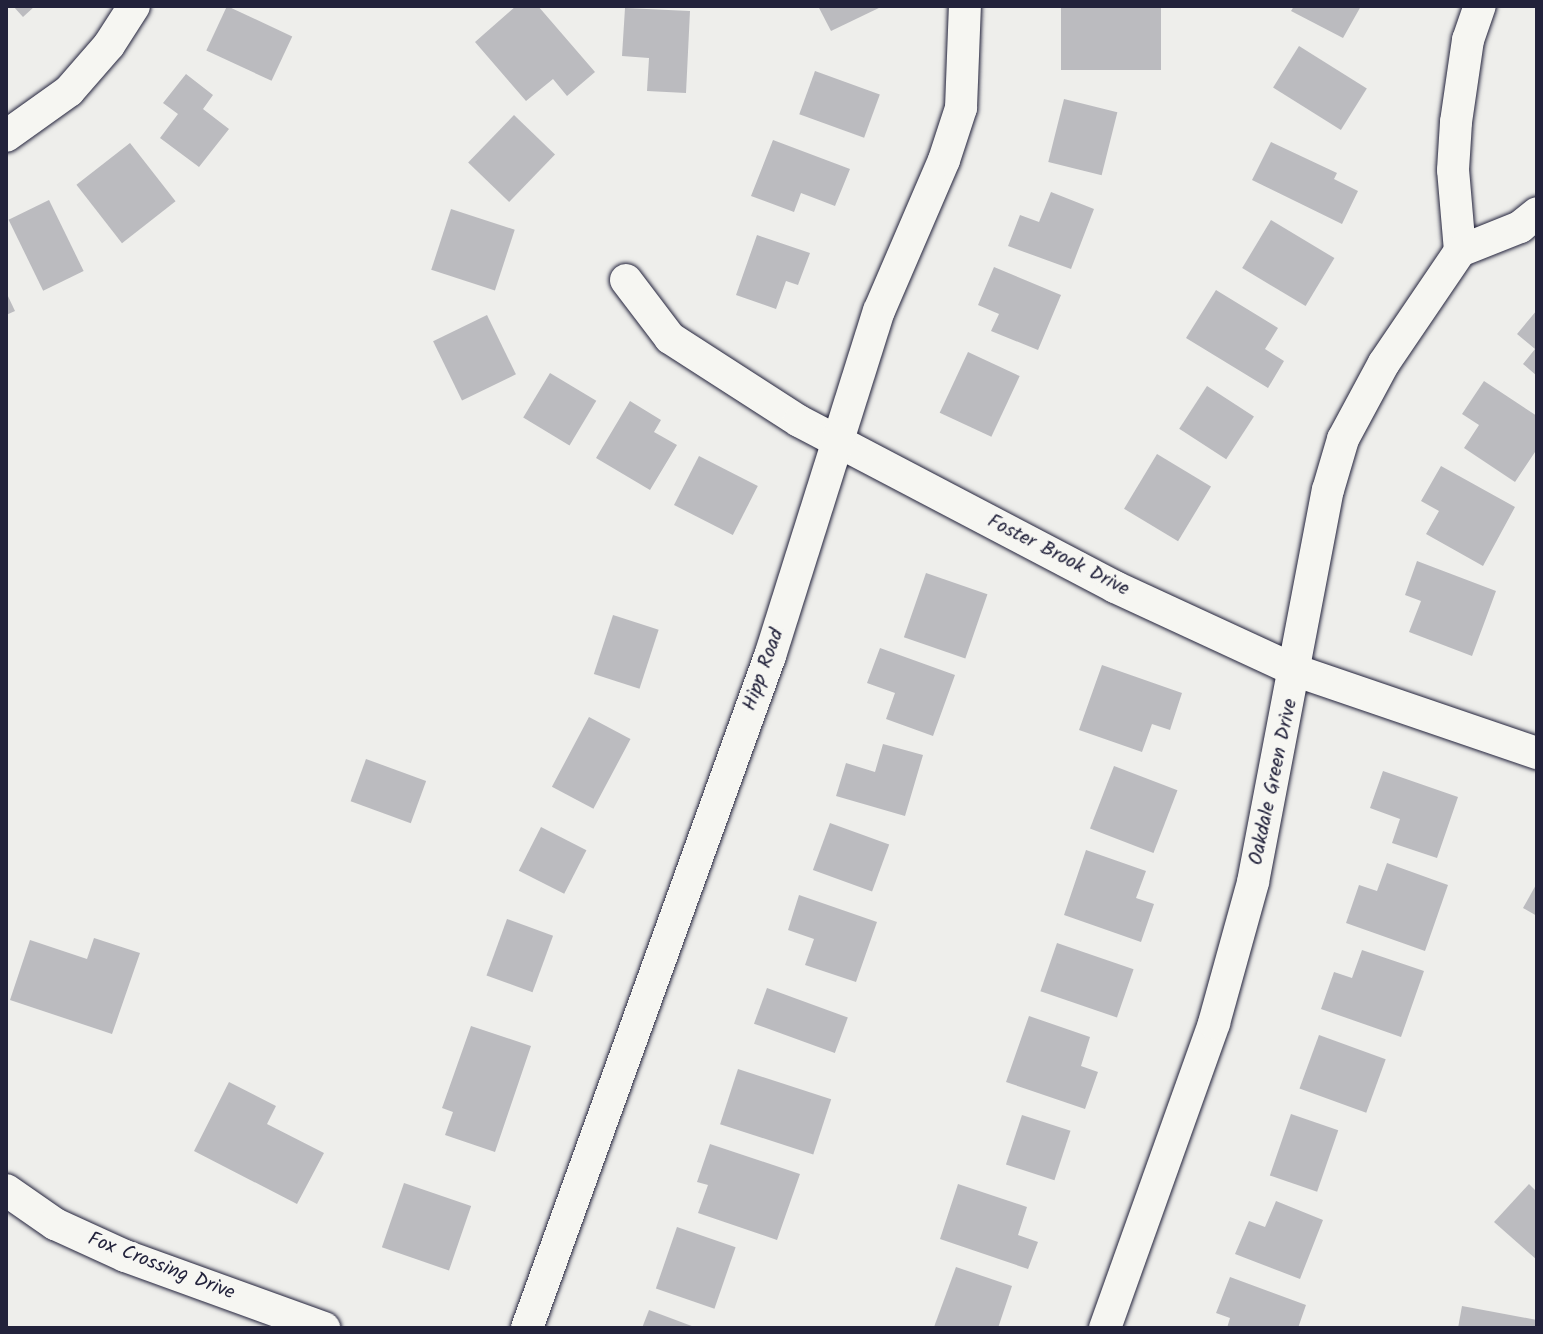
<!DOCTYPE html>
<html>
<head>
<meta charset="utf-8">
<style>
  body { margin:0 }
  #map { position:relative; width:1543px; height:1334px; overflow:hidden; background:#eeeeeb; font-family:Kalam,sans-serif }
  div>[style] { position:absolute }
  .building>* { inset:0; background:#bbbbbf; transform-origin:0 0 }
  .roads { filter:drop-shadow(0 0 2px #22223b) drop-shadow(0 0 2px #22223b) }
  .minor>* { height:32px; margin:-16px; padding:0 16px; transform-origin:16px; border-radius:16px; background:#f6f6f2 }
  span { translate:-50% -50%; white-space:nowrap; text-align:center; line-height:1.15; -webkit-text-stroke:8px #f6f6f2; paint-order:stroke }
  .street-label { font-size:20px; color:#22223b }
  .frame { position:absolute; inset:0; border:8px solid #22223b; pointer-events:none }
</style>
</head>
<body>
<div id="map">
  <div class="building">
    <i style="clip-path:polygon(13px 6px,35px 6px,23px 17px)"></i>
    <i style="left:227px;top:6px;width:72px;height:49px;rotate:25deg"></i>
    <i style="clip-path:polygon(516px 6px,538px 6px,595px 72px,567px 96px,553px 79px,526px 101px,475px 42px)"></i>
    <i style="clip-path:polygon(818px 6px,883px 6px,831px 31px)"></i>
    <i style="left:1061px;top:6px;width:100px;height:64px"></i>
    <i style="clip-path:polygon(1294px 6px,1361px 6px,1343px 38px,1291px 11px)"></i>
    <i style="clip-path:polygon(625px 8px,690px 11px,686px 93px,647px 91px,649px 58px,622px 56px)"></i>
    <i style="left:1299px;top:46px;width:80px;height:49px;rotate:32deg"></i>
    <i style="left:815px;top:71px;width:69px;height:46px;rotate:20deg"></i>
    <i style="clip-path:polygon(186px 74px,213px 95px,203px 109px,229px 129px,199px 167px,160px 138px,178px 114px,163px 103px)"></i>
    <i style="left:1064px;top:99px;width:55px;height:65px;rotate:14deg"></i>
    <i style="left:514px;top:115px;width:57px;height:66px;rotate:44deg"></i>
    <i style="clip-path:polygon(773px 140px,850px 169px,835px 206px,801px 193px,794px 212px,751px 196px)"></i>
    <i style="clip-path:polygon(1271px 142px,1337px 173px,1334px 179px,1358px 191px,1342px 224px,1252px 180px)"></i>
    <i style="left:130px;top:143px;width:74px;height:68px;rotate:52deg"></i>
    <i style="clip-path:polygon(1051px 192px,1094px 209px,1071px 269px,1008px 246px,1020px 215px,1039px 222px)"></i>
    <i style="left:49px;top:200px;width:79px;height:45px;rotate:64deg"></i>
    <i style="left:451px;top:209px;width:67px;height:64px;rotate:18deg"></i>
    <i style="left:1271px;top:220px;width:74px;height:56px;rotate:31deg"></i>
    <i style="clip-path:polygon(757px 235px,810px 253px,798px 285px,786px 281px,776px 309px,736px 295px)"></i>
    <i style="clip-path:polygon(994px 267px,1061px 295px,1038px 350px,991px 331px,999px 314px,978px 305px)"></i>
    <i style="clip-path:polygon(1216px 290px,1278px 328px,1265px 349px,1284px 361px,1268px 388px,1186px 338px)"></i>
    <i style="clip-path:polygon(6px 292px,15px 311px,6px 315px)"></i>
    <i style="clip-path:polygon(1537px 310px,1537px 376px,1523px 364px,1535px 349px,1517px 334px)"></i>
    <i style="left:487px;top:315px;width:66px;height:60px;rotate:64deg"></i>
    <i style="left:968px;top:352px;width:57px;height:67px;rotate:25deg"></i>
    <i style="left:550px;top:373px;width:54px;height:52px;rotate:31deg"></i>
    <i style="clip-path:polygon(1484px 381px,1537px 416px,1537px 449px,1515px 482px,1464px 448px,1479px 425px,1462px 414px)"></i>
    <i style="left:1207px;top:386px;width:56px;height:51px;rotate:33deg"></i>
    <i style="clip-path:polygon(630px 401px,661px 420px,654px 432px,677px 445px,650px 490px,596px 458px)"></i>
    <i style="left:1157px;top:454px;width:63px;height:64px;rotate:31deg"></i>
    <i style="left:699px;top:456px;width:66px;height:55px;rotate:27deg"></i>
    <i style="clip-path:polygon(1441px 466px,1515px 507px,1483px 566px,1426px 534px,1439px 511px,1421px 501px)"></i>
    <i style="clip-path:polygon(1417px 561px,1496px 591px,1472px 656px,1409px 632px,1421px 601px,1405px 595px)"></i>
    <i style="left:926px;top:573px;width:65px;height:68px;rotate:19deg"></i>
    <i style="left:613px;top:615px;width:48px;height:62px;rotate:18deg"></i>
    <i style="clip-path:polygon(880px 648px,955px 675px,933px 736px,886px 719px,895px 693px,867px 683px)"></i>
    <i style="clip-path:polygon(1102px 665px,1182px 693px,1170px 730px,1152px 724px,1142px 752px,1079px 730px)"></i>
    <i style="left:589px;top:717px;width:47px;height:79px;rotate:28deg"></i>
    <i style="clip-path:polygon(883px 744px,923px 755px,905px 816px,836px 796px,846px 763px,875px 772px)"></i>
    <i style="left:366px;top:759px;width:64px;height:45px;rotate:20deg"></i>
    <i style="left:1114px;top:766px;width:68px;height:67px;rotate:21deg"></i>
    <i style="clip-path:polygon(1383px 771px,1458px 797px,1437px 858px,1392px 843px,1400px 819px,1370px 808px)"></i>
    <i style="left:830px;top:823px;width:63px;height:50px;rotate:20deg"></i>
    <i style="left:541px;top:827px;width:51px;height:49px;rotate:27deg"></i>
    <i style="clip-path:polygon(1086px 850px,1146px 871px,1136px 898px,1154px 904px,1141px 942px,1064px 915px)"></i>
    <i style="clip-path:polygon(1387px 863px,1448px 885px,1425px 951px,1346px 923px,1359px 885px,1377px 891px)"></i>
    <i style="clip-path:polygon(1537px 883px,1537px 916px,1523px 908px)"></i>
    <i style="clip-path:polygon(799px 895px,877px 922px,856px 982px,805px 965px,814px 939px,788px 930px)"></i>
    <i style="left:507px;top:919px;width:49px;height:60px;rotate:20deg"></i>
    <i style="clip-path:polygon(94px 938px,140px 953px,112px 1034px,10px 1000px,30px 940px,87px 959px)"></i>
    <i style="left:1057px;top:943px;width:81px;height:51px;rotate:19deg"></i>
    <i style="clip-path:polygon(1362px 950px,1424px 971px,1401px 1037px,1321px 1009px,1334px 972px,1352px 978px)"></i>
    <i style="left:767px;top:988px;width:86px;height:38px;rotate:20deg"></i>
    <i style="clip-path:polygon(1029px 1016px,1090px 1037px,1081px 1066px,1098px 1072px,1085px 1109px,1006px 1082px)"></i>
    <i style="clip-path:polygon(471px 1026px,531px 1046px,495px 1152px,445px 1135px,453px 1112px,442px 1108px)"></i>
    <i style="left:1319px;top:1035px;width:71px;height:57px;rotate:20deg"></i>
    <i style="left:738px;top:1069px;width:98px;height:58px;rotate:18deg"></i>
    <i style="clip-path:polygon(229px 1082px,276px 1106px,267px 1124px,324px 1153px,297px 1204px,194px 1151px)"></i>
    <i style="left:1291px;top:1114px;width:50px;height:65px;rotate:19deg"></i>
    <i style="left:1022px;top:1115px;width:51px;height:52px;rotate:18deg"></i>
    <i style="clip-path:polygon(710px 1144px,800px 1174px,777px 1240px,698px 1213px,708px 1185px,697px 1182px)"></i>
    <i style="left:404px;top:1183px;width:71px;height:68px;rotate:19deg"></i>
    <i style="clip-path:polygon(958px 1184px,1027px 1207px,1018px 1235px,1038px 1242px,1028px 1269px,940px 1239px)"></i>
    <i style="clip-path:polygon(1529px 1184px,1537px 1192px,1537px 1260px,1494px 1222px)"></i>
    <i style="clip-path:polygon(1276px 1201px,1323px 1220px,1300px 1279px,1235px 1254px,1249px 1221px,1265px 1227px)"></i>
    <i style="left:677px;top:1227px;width:62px;height:65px;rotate:19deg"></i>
    <i style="clip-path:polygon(956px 1267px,1012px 1286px,998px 1328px,934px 1327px)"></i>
    <i style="clip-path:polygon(1230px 1277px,1306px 1305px,1298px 1328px,1227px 1328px,1230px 1318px,1216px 1313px)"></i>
    <i style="clip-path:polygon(1462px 1306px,1537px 1320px,1537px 1328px,1458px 1328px)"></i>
    <i style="clip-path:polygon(649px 1310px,697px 1328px,642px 1328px)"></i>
  </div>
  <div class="roads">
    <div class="minor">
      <i style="left:6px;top:136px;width:77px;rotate:-35.5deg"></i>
      <i style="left:69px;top:91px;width:61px;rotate:-49deg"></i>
      <i style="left:109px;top:45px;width:46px;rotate:-57.3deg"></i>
      <i style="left:1460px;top:251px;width:81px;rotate:-94.9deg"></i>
      <i style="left:1453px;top:170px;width:48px;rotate:-86.4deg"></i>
      <i style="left:1456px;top:122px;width:83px;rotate:-81.7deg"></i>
      <i style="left:1468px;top:40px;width:36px;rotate:-71deg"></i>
      <i style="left:626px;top:280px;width:73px;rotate:52.8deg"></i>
      <i style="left:670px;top:338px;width:153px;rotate:32.8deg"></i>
      <i style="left:799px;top:421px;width:357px;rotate:27.7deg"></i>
      <i style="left:1115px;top:587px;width:200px;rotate:24.8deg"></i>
      <i style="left:1297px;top:671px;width:254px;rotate:18.9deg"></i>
      <i style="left:6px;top:1190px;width:60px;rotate:34.8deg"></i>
      <i style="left:55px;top:1224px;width:77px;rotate:24.6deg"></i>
      <i style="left:125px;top:1256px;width:212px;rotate:19.9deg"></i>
      <i style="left:527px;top:1328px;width:715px;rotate:-70.12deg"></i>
      <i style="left:770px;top:656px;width:362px;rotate:-72.5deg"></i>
      <i style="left:879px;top:311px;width:164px;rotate:-66.7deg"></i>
      <i style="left:944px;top:160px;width:55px;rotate:-71.9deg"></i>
      <i style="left:961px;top:108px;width:102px;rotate:-87.8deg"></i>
      <i style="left:1105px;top:1328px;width:324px;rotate:-70.3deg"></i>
      <i style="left:1214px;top:1023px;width:146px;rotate:-74.5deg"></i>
      <i style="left:1253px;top:882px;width:399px;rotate:-79.2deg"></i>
      <i style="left:1328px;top:490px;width:53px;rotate:-73.6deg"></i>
      <i style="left:1343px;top:439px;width:86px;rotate:-61.7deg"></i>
      <i style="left:1384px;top:363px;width:135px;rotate:-55.8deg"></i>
      <i style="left:1460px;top:251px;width:65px;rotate:-21.8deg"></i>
      <i style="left:1520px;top:227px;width:22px;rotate:-39deg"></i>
    </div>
  </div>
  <div class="street-label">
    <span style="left:1058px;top:556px;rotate:27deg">Foster Brook Drive</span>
    <span style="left:764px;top:670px;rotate:-70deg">Hipp Road</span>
    <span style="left:1274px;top:782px;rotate:-78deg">Oakdale Green Drive</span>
    <span style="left:161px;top:1267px;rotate:21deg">Fox Crossing Drive</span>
  </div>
  <div class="frame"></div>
</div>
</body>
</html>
